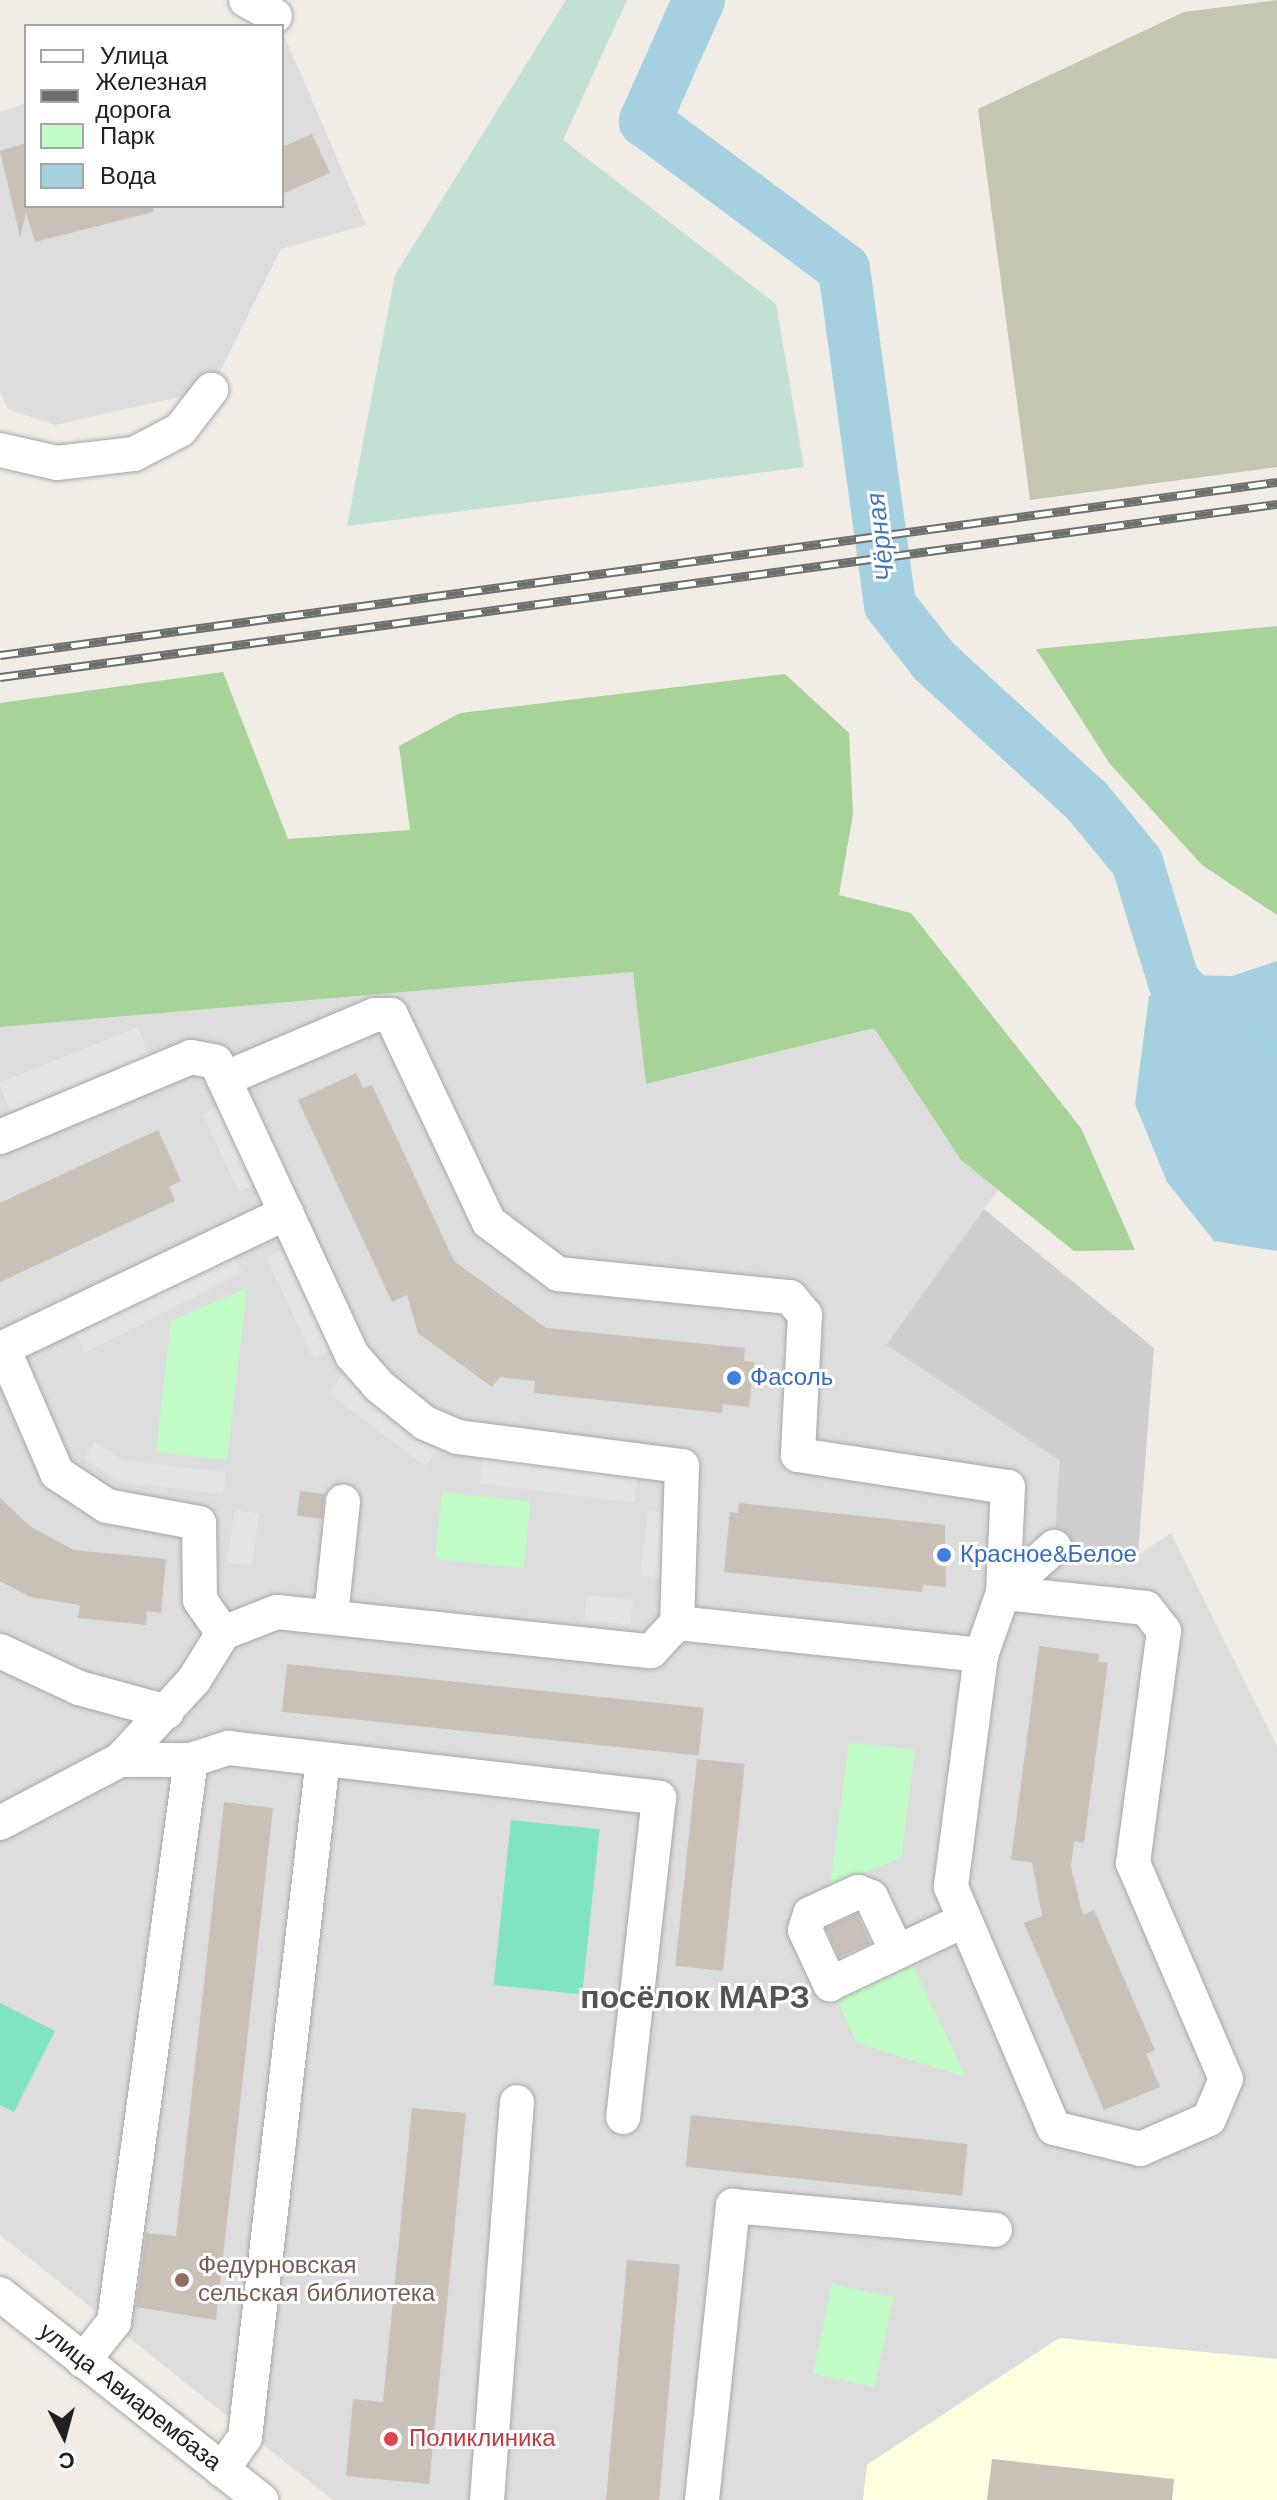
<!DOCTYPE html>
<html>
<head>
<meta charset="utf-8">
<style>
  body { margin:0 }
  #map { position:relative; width:1277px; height:2500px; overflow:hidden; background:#f1ede6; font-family:"Work Sans",sans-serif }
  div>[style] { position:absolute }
  .residential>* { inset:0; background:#dedddd }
  .education>* { inset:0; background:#feffe0 }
  .religious>* { inset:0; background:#cecece }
  .construction>* { inset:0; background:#c5c6b0 }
  .forest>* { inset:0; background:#a7d298 }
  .wetland>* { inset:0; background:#c2e0d3 }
  .park>* { inset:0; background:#c1fcc8; transform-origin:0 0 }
  .pitch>* { inset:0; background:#80e3c1; transform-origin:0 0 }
  .parking>* { inset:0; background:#e4e4e4; transform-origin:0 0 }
  .water>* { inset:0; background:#a4d0e0 }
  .river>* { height:52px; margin:-26px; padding:0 26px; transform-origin:26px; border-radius:26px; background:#a4d0e0 }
  .building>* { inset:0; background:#c9c0b8; transform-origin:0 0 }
  .roads { filter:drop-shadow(0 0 2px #a7a7a7) drop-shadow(0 0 2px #a7a7a7) }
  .minor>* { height:34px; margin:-17px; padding:0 17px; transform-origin:17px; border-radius:17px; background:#fff }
  .rail>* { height:9px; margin-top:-4.5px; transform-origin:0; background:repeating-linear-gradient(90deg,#fff 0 18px,#6e6e6e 0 36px); box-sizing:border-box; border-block:2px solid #6e6e6e }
  .dots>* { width:22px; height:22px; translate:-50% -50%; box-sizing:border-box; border:4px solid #fff; border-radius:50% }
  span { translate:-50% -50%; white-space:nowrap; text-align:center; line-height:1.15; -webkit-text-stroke:6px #fff; paint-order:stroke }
  .shop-label { font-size:24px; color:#366cbe }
  .left { translate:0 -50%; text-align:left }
  .education-label { font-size:24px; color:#785e54 }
  .street-label { font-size:24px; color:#202020 }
  .health-label { font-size:24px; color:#be3a42 }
  .water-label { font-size:26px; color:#4679b5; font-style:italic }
  .district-label { font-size:32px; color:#535353; font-weight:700 }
  .legend { position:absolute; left:24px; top:24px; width:260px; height:184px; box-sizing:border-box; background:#fff; border:2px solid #a6a6a6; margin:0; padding:10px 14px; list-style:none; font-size:24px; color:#202020 }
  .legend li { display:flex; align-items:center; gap:16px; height:40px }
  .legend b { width:40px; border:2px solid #a6a6a6 }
  .north { position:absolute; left:24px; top:2396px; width:80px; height:80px; -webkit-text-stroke:6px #fff; paint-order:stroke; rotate:174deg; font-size:22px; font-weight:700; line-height:32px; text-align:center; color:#202020 }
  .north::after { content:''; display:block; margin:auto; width:28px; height:36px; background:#202020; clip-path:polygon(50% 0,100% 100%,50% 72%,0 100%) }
</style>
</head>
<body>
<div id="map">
  <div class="residential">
    <i style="clip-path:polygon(282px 31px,366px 225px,281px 249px,211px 390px,55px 425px,8px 409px,0 392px,0 112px,26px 103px,26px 206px,282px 206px)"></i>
    <i style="clip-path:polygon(634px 972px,646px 1084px,874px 1028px,961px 1160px,998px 1190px,886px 1345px,1060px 1461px,1138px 1555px,1171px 1533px,1277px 1746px,1277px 2500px,333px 2500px,0 2235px,0 1027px)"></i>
  </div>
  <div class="education">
    <i style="clip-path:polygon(1059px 2338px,1277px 2359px,1277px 2500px,863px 2500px,867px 2465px)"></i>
  </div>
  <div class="religious">
    <i style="clip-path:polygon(984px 1209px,1154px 1348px,1138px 1555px,1054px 1547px,1060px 1461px,886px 1345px)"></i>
  </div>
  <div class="construction">
    <i style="clip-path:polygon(1277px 0,1277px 467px,1030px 500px,978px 109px,1184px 12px)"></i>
  </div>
  <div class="forest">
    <i style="clip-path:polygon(1277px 626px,1277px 915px,1202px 865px,1110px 764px,1036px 649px)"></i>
    <i style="clip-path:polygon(223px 672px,288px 839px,410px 830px,399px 746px,460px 713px,785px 674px,849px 733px,853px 814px,839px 895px,911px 913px,1081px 1128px,1135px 1250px,1074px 1251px,961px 1160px,874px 1028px,646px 1084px,633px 972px,0 1027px,0 703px)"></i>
  </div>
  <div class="wetland">
    <i style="clip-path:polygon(566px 0,627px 0,563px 140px,776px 304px,804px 467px,347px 526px,395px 275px)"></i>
  </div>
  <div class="park">
    <i style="clip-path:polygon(247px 1288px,227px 1460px,156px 1452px,171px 1321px)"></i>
    <i style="left:442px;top:1492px;width:89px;height:67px;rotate:6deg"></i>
    <i style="clip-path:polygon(849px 1742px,915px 1750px,901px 1858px,830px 1886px)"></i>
    <i style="clip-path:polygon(913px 1966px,966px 2077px,857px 2043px,836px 1998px)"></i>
    <i style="left:832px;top:2284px;width:63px;height:92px;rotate:12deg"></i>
  </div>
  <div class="pitch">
    <i style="left:511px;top:1820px;width:89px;height:166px;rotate:6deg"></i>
    <i style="clip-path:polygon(0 2003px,55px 2031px,14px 2112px,0 2105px)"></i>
  </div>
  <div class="parking">
    <i style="left:138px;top:1027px;width:31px;height:150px;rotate:68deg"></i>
    <i style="left:226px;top:1103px;width:86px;height:26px;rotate:65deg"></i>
    <i style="left:289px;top:1247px;width:112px;height:25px;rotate:65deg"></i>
    <i style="left:233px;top:1255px;width:20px;height:176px;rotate:63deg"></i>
    <i style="left:344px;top:1372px;width:122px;height:26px;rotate:37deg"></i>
    <i style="clip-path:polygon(95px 1441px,122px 1460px,226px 1472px,223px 1494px,120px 1482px,84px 1459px)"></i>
    <i style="left:483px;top:1455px;width:156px;height:29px;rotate:7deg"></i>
    <i style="left:235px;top:1510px;width:25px;height:53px;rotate:9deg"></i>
    <i style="left:648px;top:1511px;width:24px;height:65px;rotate:7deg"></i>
    <i style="left:587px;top:1595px;width:46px;height:25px;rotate:6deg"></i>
  </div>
  <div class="water">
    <i style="clip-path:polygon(1277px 961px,1277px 1251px,1214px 1241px,1167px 1182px,1135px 1104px,1149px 996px,1189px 975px,1232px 976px)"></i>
  </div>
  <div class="river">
    <i style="left:699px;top:0;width:133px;rotate:114.1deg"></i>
    <i style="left:645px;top:121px;width:248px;rotate:36.6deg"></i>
    <i style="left:844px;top:269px;width:339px;rotate:82.2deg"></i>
    <i style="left:890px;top:605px;width:71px;rotate:51.8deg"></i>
    <i style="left:934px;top:661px;width:207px;rotate:42.5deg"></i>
    <i style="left:1087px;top:801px;width:79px;rotate:50.7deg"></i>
    <i style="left:1137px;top:862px;width:126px;rotate:72.9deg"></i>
    <i style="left:1174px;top:982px;width:146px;rotate:45.3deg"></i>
  </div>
  <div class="building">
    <i style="clip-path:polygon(312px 134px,330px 173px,282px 194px,282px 147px)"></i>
    <i style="clip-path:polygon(26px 143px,26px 206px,153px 206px,153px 212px,35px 242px,26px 213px,20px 237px,0 151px)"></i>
    <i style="clip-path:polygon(356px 1073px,363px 1088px,372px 1085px,454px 1261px,546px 1328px,745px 1348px,744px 1361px,754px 1362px,749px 1407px,723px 1404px,722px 1413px,534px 1393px,535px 1381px,500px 1377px,492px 1387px,418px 1333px,407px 1295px,392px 1302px,298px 1100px)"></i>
    <i style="clip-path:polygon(158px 1130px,181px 1181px,169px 1187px,175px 1201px,0 1282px,0 1203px)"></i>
    <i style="left:300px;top:1491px;width:25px;height:25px;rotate:7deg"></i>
    <i style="clip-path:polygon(0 1498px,31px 1527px,74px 1550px,166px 1559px,161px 1613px,147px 1611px,146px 1625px,78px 1618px,80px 1605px,30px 1597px,0 1581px)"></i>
    <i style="clip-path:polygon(739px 1503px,945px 1525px,946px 1587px,923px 1585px,922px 1592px,724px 1572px,730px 1512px,738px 1513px)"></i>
    <i style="clip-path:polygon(1039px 1646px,1099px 1654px,1098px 1662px,1108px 1663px,1084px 1843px,1074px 1841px,1071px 1867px,1083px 1915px,1094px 1910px,1155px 2050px,1146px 2054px,1160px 2087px,1104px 2110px,1024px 1923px,1042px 1916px,1032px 1862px,1011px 1860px)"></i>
    <i style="left:287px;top:1664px;width:419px;height:48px;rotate:6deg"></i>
    <i style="left:697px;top:1759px;width:48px;height:208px;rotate:6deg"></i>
    <i style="clip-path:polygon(224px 1802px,273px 1808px,216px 2320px,136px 2307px,146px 2233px,176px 2236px)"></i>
    <i style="left:857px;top:1914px;width:32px;height:34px;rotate:66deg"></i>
    <i style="clip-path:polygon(412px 2108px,466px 2113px,429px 2484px,346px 2476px,353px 2399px,383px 2402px)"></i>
    <i style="left:691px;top:2115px;width:278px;height:52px;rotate:6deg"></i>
    <i style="left:627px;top:2260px;width:53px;height:241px;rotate:5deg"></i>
    <i style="clip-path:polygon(992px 2459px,1174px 2479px,1172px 2500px,987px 2500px)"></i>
  </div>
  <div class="roads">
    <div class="minor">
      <i style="left:246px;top:0;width:33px;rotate:29deg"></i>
      <i style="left:0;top:450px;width:58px;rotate:12.8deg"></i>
      <i style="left:57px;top:463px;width:78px;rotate:-6.7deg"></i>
      <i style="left:134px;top:454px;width:52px;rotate:-27.6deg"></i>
      <i style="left:180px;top:430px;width:51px;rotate:-52.2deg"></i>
      <i style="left:224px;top:1079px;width:164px;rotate:-23deg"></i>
      <i style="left:375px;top:1015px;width:16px"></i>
      <i style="left:391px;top:1015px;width:229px;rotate:64.7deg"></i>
      <i style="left:489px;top:1222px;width:86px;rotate:37deg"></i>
      <i style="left:558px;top:1274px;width:233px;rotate:5.7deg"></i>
      <i style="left:790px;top:1297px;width:23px;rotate:50deg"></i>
      <i style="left:805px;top:1315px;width:140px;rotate:92.9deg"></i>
      <i style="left:798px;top:1455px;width:212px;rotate:8.7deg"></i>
      <i style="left:1008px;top:1487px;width:106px;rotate:92.7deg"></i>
      <i style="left:1003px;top:1593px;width:66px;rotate:109.5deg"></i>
      <i style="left:981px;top:1655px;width:234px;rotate:97.4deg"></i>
      <i style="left:951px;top:1887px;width:262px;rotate:66.9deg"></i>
      <i style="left:1054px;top:2128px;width:89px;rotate:13.7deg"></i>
      <i style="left:1140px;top:2149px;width:75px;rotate:-23.5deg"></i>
      <i style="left:1209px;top:2119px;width:43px;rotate:-67deg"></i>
      <i style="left:1226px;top:2079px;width:235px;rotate:-113.3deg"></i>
      <i style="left:1133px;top:1863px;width:234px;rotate:-82.4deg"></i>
      <i style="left:1164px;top:1631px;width:29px;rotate:-128deg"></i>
      <i style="left:1146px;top:1608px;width:144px;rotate:-174deg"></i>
      <i style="left:0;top:1137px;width:207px;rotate:-22.7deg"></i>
      <i style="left:191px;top:1057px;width:25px;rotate:11deg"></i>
      <i style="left:216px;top:1062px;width:323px;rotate:65.1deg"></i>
      <i style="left:352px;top:1355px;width:41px;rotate:48.9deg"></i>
      <i style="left:379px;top:1386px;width:59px;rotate:38.8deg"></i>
      <i style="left:425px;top:1423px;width:36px;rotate:23deg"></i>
      <i style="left:458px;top:1437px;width:226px;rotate:7.4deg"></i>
      <i style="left:682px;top:1466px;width:157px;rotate:91.8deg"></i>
      <i style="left:1003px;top:1593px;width:69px;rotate:-42deg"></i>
      <i style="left:331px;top:1616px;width:115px;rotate:-84deg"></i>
      <i style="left:223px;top:1633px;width:40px;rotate:-124.9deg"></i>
      <i style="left:200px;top:1600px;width:77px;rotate:-90.7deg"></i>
      <i style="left:199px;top:1523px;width:94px;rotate:-169.5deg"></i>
      <i style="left:107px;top:1506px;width:60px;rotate:-146.6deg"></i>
      <i style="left:57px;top:1473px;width:136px;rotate:-113.4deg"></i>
      <i style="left:3px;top:1348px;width:314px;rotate:-25.5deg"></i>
      <i style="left:0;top:1651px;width:87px;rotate:25.1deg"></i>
      <i style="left:79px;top:1688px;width:91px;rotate:15.3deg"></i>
      <i style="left:120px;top:1760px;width:71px"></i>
      <i style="left:191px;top:1760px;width:40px;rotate:-18deg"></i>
      <i style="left:229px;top:1748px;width:433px;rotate:6.6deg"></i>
      <i style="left:659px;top:1798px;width:321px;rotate:96.4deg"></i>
      <i style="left:0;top:1823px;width:136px;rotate:-27.7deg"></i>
      <i style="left:120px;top:1760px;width:109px;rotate:-47.2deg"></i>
      <i style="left:194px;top:1680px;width:55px;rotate:-58.3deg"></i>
      <i style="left:223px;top:1633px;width:58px;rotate:-21.3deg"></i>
      <i style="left:277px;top:1612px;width:376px;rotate:6deg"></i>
      <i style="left:651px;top:1651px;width:38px;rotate:-47deg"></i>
      <i style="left:677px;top:1623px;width:306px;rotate:6deg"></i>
      <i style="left:897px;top:1952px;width:61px;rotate:-115.3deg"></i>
      <i style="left:871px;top:1897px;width:14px;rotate:-159deg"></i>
      <i style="left:858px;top:1892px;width:53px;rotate:155.4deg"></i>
      <i style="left:810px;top:1914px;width:17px;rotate:107deg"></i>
      <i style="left:805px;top:1930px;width:60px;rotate:65.2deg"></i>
      <i style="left:830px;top:1984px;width:149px;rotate:-25.4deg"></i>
      <i style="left:0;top:2294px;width:333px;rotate:38.3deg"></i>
      <i style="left:83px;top:2361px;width:50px;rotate:-51.5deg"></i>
      <i style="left:114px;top:2322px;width:567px;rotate:-82.2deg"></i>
      <i style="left:222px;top:2470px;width:40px;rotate:-55.1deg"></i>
      <i style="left:245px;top:2437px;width:682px;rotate:-83.44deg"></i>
      <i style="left:487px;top:2500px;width:399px;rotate:-85.7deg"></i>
      <i style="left:702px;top:2500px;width:296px;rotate:-84deg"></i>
      <i style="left:733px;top:2206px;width:263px;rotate:5.2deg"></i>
    </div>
  </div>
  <div class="rail">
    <i style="left:0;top:655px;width:1289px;rotate:-7.72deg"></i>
    <i style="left:0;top:677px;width:1289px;rotate:-7.72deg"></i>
  </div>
  <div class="dots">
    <i style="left:734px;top:1378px;background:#3f7fe0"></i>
    <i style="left:944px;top:1555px;background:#3f7fe0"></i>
    <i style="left:182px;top:2280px;background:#8d6e63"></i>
    <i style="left:391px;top:2439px;background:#e0444e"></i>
  </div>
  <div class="shop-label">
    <span class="left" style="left:750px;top:1378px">Фасоль</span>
    <span class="left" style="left:960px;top:1555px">Красное&amp;Белое</span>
  </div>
  <div class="education-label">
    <span class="left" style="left:198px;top:2280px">Федурновская<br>сельская библиотека</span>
  </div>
  <div class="street-label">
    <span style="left:130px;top:2397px;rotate:38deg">улица Авиарембаза</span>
  </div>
  <div class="health-label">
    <span class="left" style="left:409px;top:2439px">Поликлиника</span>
  </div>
  <div class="water-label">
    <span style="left:881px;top:537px;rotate:-97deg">Чёрная</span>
  </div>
  <div class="district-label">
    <span style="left:695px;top:1997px">посёлок МАРЗ</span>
  </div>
  <ul class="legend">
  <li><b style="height:10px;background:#fff"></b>Улица</li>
  <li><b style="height:10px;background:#6e6e6e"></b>Железная дорога</li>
  <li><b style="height:22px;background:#c1fcc8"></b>Парк</li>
  <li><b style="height:22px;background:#a4d0e0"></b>Вода</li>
  </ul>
  <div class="north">С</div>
</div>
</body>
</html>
